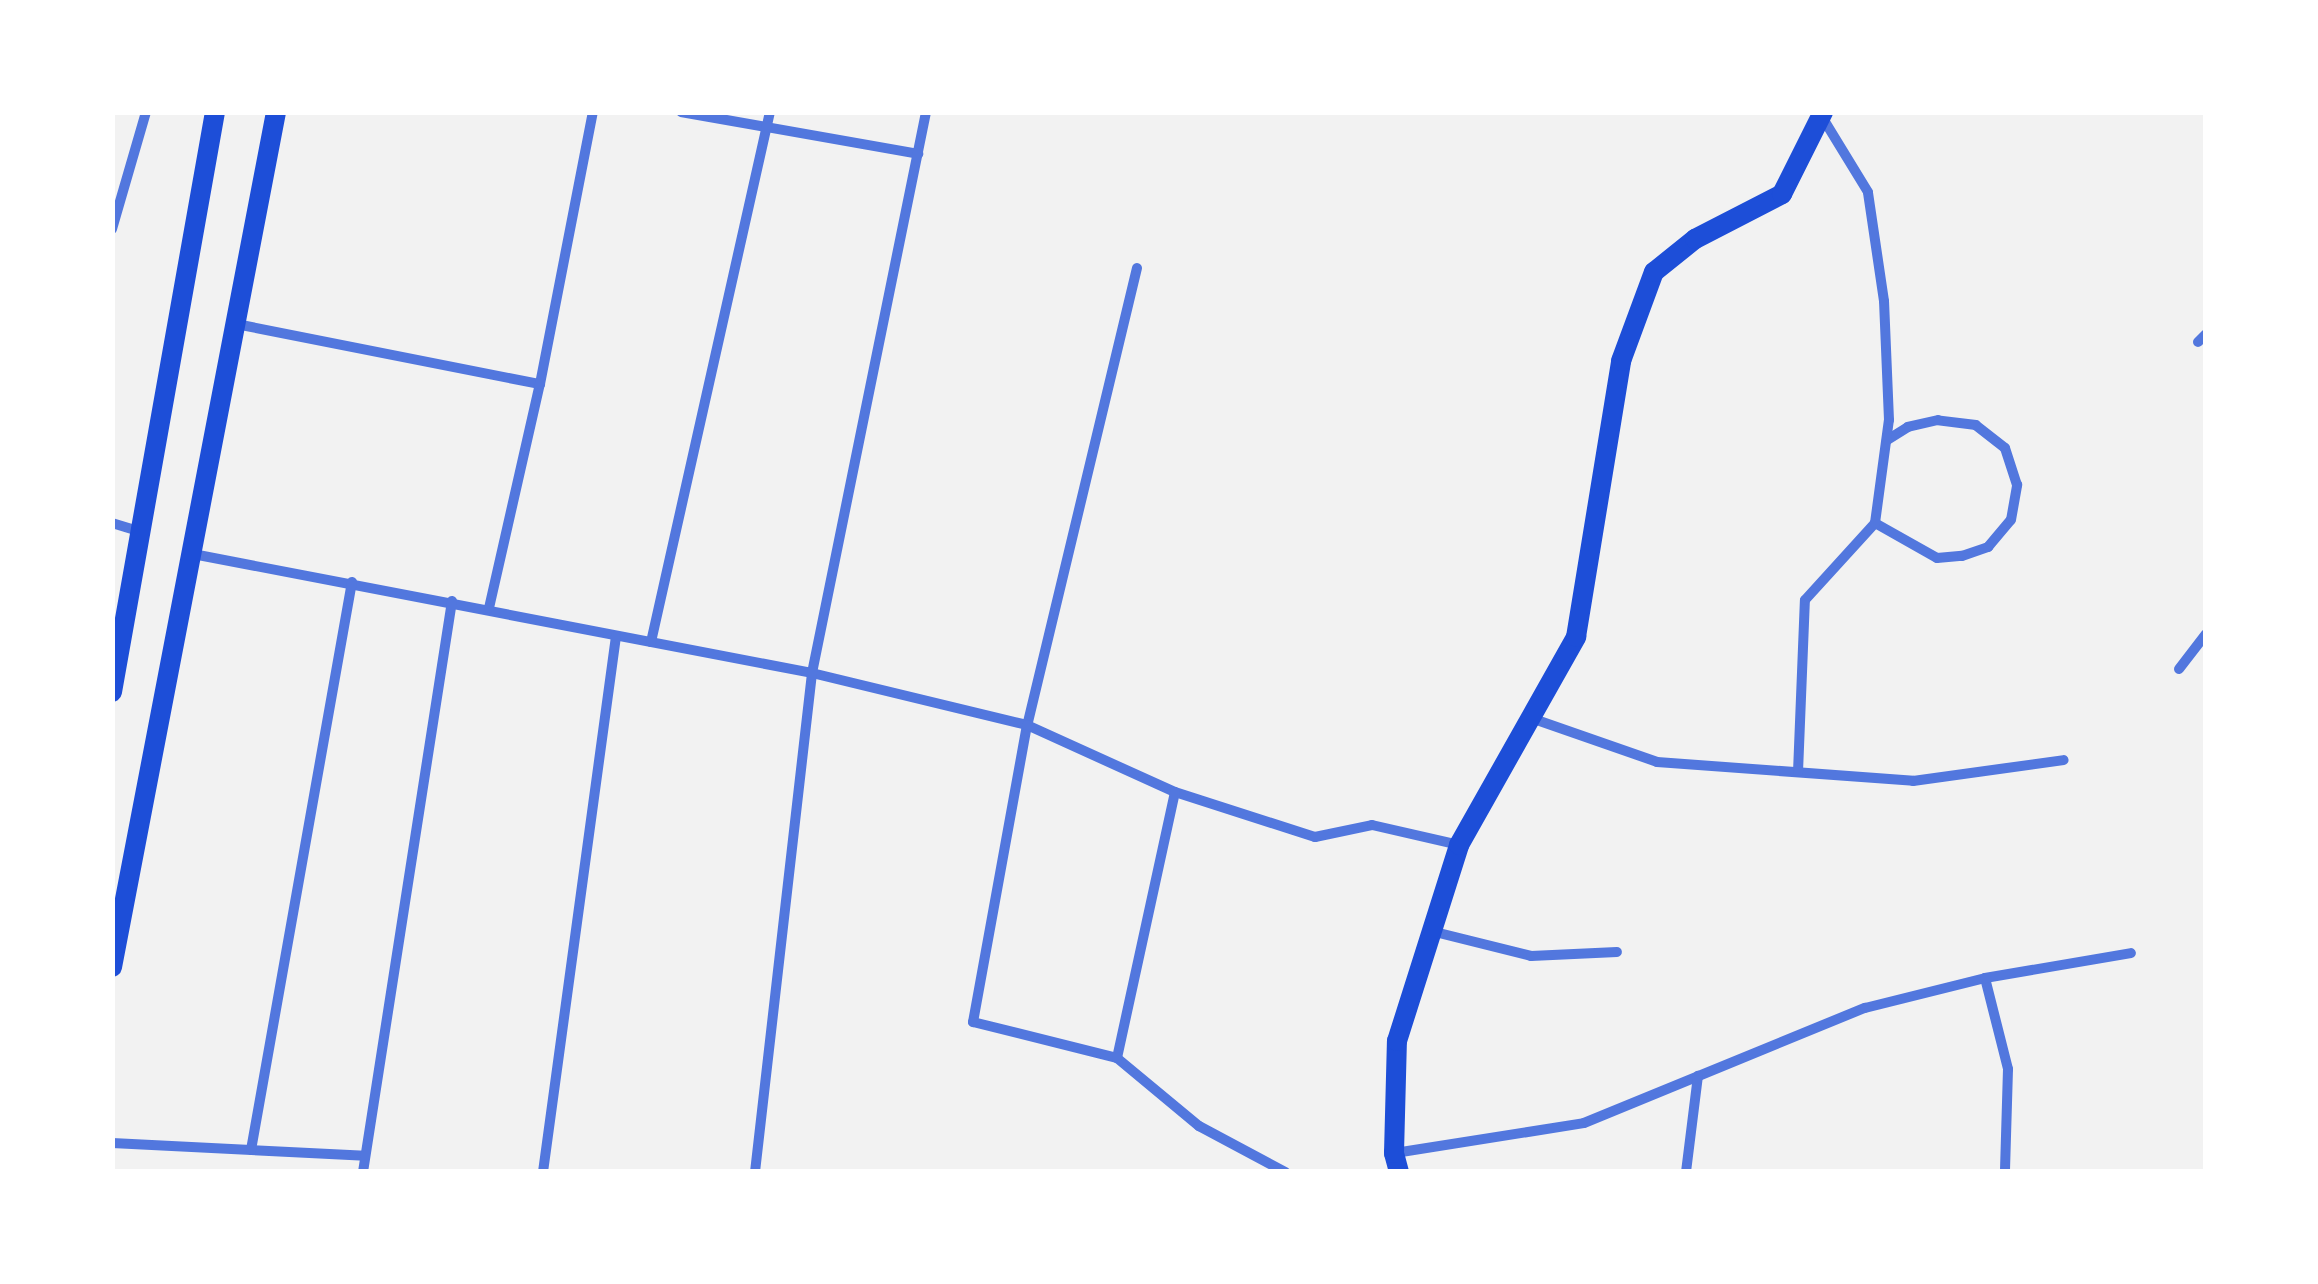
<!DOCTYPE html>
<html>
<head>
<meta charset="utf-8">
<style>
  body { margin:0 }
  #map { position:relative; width:2318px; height:1284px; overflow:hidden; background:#f2f2f2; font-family:"Noto Sans",sans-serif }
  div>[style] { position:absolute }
  .minor>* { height:10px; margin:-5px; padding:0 5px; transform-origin:5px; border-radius:5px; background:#5277de }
  .secondary>* { height:20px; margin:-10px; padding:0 10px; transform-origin:10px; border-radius:10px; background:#1d4ed8 }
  span { translate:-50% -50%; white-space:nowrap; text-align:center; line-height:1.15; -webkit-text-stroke:8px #fff; paint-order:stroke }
  .frame { position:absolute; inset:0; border:115px solid #fff; pointer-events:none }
</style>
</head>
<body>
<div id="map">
  <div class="minor">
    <i style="left:681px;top:112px;width:241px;rotate:10deg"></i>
    <i style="left:112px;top:229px;width:122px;rotate:-73.8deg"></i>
    <i style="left:1137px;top:268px;width:470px;rotate:103.5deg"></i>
    <i style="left:1027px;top:725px;width:302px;rotate:100.3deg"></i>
    <i style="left:973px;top:1022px;width:148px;rotate:14deg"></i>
    <i style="left:1117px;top:1058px;width:107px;rotate:39.7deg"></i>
    <i style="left:1199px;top:1126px;width:98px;rotate:28.1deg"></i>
    <i style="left:236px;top:324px;width:310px;rotate:11.2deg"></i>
    <i style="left:2198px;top:342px;width:11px;rotate:-45deg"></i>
    <i style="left:112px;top:523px;width:30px;rotate:17deg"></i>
    <i style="left:1875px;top:523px;width:71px;rotate:29.4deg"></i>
    <i style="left:1937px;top:558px;width:25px;rotate:-5deg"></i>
    <i style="left:1962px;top:556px;width:28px;rotate:-19deg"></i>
    <i style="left:1988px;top:547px;width:35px;rotate:-50deg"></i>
    <i style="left:2011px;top:520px;width:36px;rotate:-80deg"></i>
    <i style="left:2017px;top:485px;width:39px;rotate:-108deg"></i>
    <i style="left:2005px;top:448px;width:37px;rotate:-142deg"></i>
    <i style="left:1976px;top:425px;width:38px;rotate:-173deg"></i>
    <i style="left:1938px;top:420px;width:31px;rotate:167deg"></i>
    <i style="left:1908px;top:427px;width:25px;rotate:148deg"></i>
    <i style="left:193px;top:554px;width:630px;rotate:10.88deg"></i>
    <i style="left:812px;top:673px;width:221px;rotate:13.6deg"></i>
    <i style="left:1027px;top:725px;width:162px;rotate:24.4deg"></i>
    <i style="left:1175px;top:792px;width:147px;rotate:17.8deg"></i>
    <i style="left:1315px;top:837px;width:58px;rotate:-11.9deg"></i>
    <i style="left:1372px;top:825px;width:89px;rotate:12.9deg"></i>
    <i style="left:489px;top:608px;width:230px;rotate:-77.2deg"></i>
    <i style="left:540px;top:384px;width:277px;rotate:-79deg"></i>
    <i style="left:651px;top:642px;width:543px;rotate:-77.35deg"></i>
    <i style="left:2179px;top:669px;width:44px;rotate:-52.4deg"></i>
    <i style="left:1531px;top:718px;width:133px;rotate:19.2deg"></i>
    <i style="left:1657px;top:762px;width:257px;rotate:4.2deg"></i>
    <i style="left:1913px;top:781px;width:152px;rotate:-7.9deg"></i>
    <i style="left:1798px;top:772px;width:172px;rotate:-87.7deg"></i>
    <i style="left:1805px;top:600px;width:104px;rotate:-47.7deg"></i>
    <i style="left:1875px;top:523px;width:104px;rotate:-82.3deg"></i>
    <i style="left:1889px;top:420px;width:119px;rotate:-92.4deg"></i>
    <i style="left:1884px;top:301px;width:110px;rotate:-98.4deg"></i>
    <i style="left:1868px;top:192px;width:88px;rotate:-121.5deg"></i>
    <i style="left:1431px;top:931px;width:103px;rotate:14deg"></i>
    <i style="left:1531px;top:956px;width:86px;rotate:-2.7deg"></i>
    <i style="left:1985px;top:978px;width:94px;rotate:75.8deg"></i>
    <i style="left:2008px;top:1069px;width:103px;rotate:91.7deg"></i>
    <i style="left:1117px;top:1058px;width:272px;rotate:-77.7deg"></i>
    <i style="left:112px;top:1143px;width:253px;rotate:2.9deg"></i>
    <i style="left:251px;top:1150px;width:577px;rotate:-79.92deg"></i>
    <i style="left:1395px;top:1153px;width:191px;rotate:-9deg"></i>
    <i style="left:1584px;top:1123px;width:304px;rotate:-22.3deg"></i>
    <i style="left:1865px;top:1008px;width:124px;rotate:-14deg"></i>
    <i style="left:1985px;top:978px;width:148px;rotate:-9.7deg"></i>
    <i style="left:363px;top:1172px;width:578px;rotate:-81.14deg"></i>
    <i style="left:543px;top:1172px;width:541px;rotate:-82.24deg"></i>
    <i style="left:755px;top:1172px;width:502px;rotate:-83.48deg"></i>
    <i style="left:812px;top:673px;width:572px;rotate:-78.51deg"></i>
    <i style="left:1686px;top:1172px;width:97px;rotate:-82.9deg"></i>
  </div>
  <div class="secondary">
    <i style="left:112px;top:692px;width:589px;rotate:-79.93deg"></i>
    <i style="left:112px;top:967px;width:871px;rotate:-79.14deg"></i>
    <i style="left:1399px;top:1172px;width:20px;rotate:-105deg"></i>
    <i style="left:1394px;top:1153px;width:112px;rotate:-88.5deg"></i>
    <i style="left:1397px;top:1041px;width:206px;rotate:-72.4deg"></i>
    <i style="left:1459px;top:845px;width:239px;rotate:-60.6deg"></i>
    <i style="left:1576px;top:637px;width:280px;rotate:-80.7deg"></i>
    <i style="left:1621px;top:361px;width:95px;rotate:-69.7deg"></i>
    <i style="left:1654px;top:272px;width:53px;rotate:-38.8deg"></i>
    <i style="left:1695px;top:239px;width:98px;rotate:-27.3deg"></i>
    <i style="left:1782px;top:194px;width:92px;rotate:-63.4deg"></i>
  </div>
  <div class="frame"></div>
</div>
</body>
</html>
